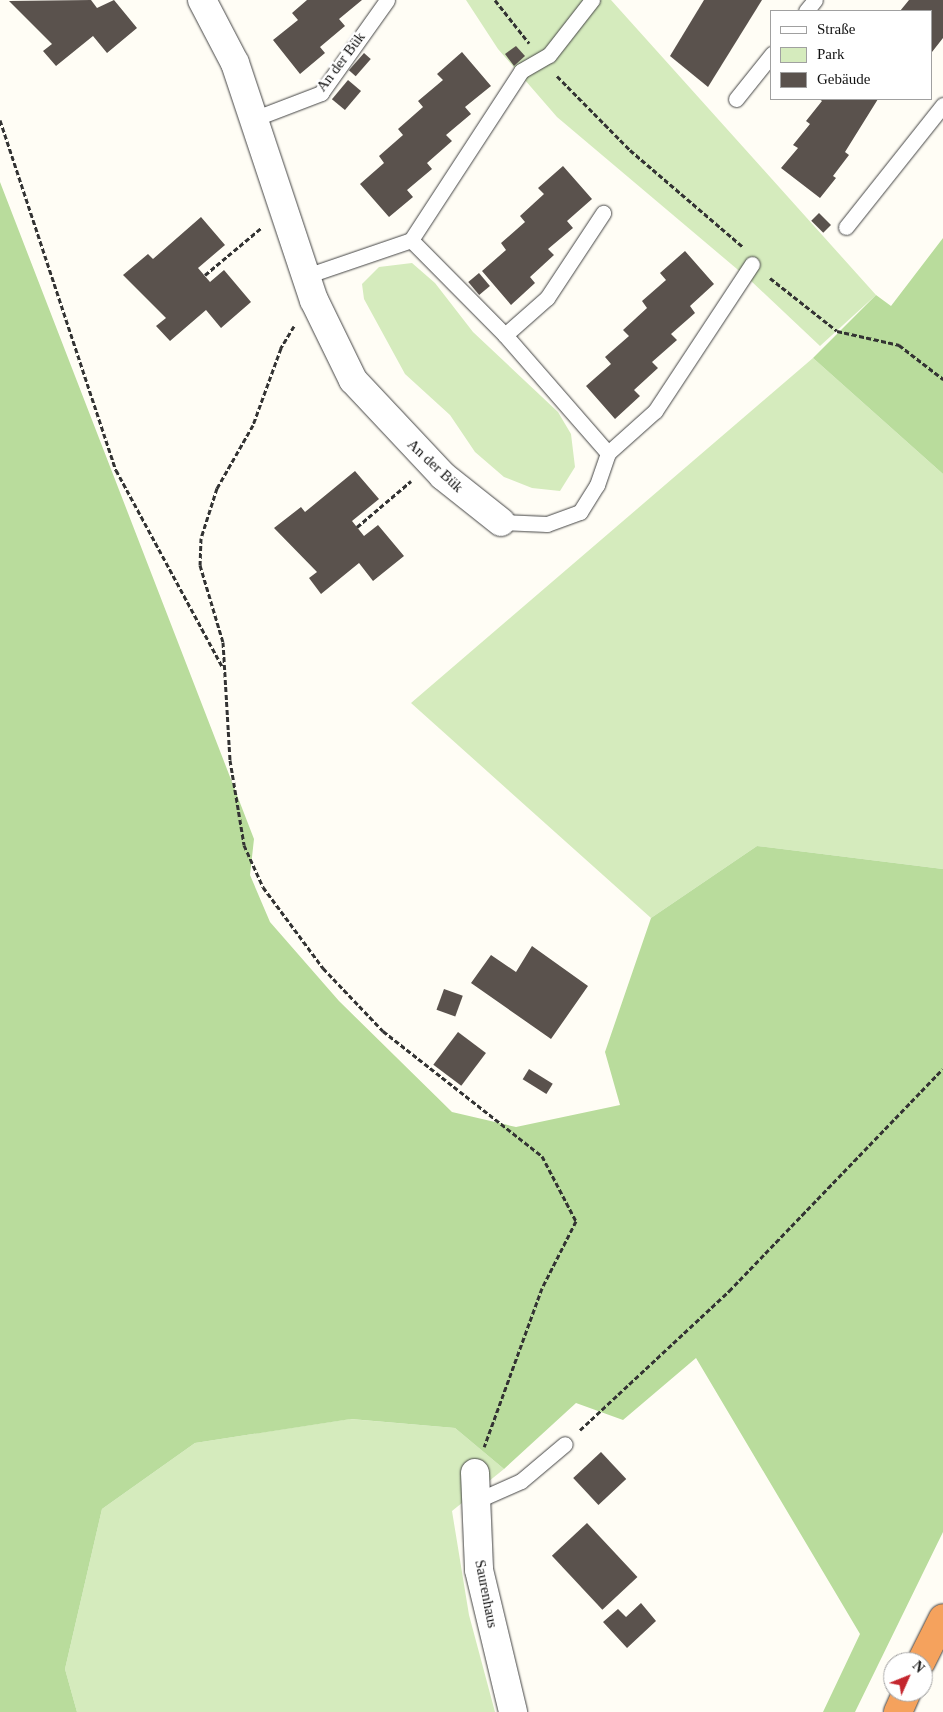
<!DOCTYPE html>
<html>
<head>
<meta charset="utf-8">
<style>
  body { margin:0 }
  #map { position:relative; width:943px; height:1712px; overflow:hidden; background:#fffdf5; font-family:Georgia,serif }
  div>[style] { position:absolute }
  .green>* { inset:0; background:#d5ebbd }
  .forest>* { inset:0; background:#b9dc9c }
  .building>* { inset:0; background:#5a524d; transform-origin:0 0 }
  .path>* { height:3px; margin-top:-1.5px; transform-origin:0; background:repeating-linear-gradient(90deg,#333 0 5px,transparent 0 7.5px) }
  .roads { filter:drop-shadow(0 0 1px #444) drop-shadow(0 0 1px #444) }
  .lane>* { height:15px; margin:-7.5px; padding:0 7.5px; transform-origin:7.5px; border-radius:7.5px; background:#fff }
  .street>* { height:28px; margin:-14px; padding:0 14px; transform-origin:14px; border-radius:14px; background:#fff }
  .highway>* { height:28px; margin:-14px; padding:0 14px; transform-origin:14px; border-radius:14px; background:#f5a25d }
  span { translate:-50% -50%; white-space:nowrap; text-align:center; line-height:1.15; -webkit-text-stroke:5px #fff; paint-order:stroke }
  .street-label { font-size:15px; color:#111 }
  .legend { position:absolute; left:770px; top:10px; width:162px; height:90px; box-sizing:border-box; background:#fff; border:1px solid #a0a0a0; margin:0; padding:6px 9px; list-style:none; font-size:15px; color:#111 }
  .legend li { display:flex; align-items:center; gap:10px; height:25px }
  .legend b { width:25px; border:1px solid #a0a0a0 }
  .north { position:absolute; left:883px; top:1652px; width:50px; height:50px; box-sizing:border-box; background:#fff; border:1px solid #a0a0a0; border-radius:50%; rotate:46deg; font-size:14px; font-weight:700; line-height:20px; text-align:center; color:#111 }
  .north::after { content:''; display:block; margin:auto; width:18px; height:22px; background:#c4262e; clip-path:polygon(50% 0,100% 100%,50% 72%,0 100%) }
</style>
</head>
<body>
<div id="map">
  <div class="green">
    <i style="clip-path:polygon(466px 0,611px 0,876px 295px,820px 346px,750px 280px,557px 117px,498px 49px)"></i>
    <i style="clip-path:polygon(412px 263px,435px 283px,473px 332px,558px 412px,571px 434px,575px 467px,560px 491px,532px 488px,504px 477px,475px 452px,450px 415px,405px 374px,364px 299px,362px 284px,379px 267px)"></i>
    <i style="clip-path:polygon(813px 358px,943px 474px,943px 869px,757px 846px,651px 918px,411px 703px)"></i>
    <i style="clip-path:polygon(350px 1419px,455px 1428px,504px 1469px,452px 1511px,469px 1615px,495px 1712px,77px 1712px,65px 1669px,102px 1509px,195px 1443px)"></i>
  </div>
  <div class="forest">
    <i style="clip-path:polygon(0 182px,254px 839px,250px 875px,270px 922px,339px 1001px,452px 1112px,516px 1127px,620px 1105px,605px 1052px,651px 918px,757px 846px,943px 869px,943px 1532px,855px 1712px,823px 1712px,860px 1634px,696px 1358px,623px 1420px,576px 1403px,504px 1469px,455px 1428px,351px 1419px,195px 1443px,102px 1509px,65px 1669px,77px 1712px,0 1712px)"></i>
    <i style="clip-path:polygon(943px 238px,943px 474px,813px 358px,876px 295px,891px 306px)"></i>
  </div>
  <div class="building">
    <i style="clip-path:polygon(91px 0,97px 8px,114px 0,137px 28px,107px 53px,93px 36px,56px 66px,43px 51px,52px 44px,9px 1px)"></i>
    <i style="clip-path:polygon(307px 0,362px 0,339px 19px,345px 26px,320px 47px,325px 53px,300px 74px,273px 40px,298px 20px,292px 13px)"></i>
    <i style="clip-path:polygon(704px 0,762px 0,708px 87px,670px 56px)"></i>
    <i style="clip-path:polygon(909px 0,943px 0,943px 38px,932px 52px,932px 11px,900px 11px)"></i>
    <i style="clip-path:polygon(516px 46px,525px 56px,514px 66px,505px 54px)"></i>
    <i style="clip-path:polygon(462px 52px,491px 86px,465px 107px,471px 114px,446px 135px,452px 141px,427px 163px,432px 169px,407px 190px,413px 197px,389px 217px,360px 184px,384px 163px,379px 156px,403px 135px,398px 129px,423px 107px,418px 101px,443px 80px,437px 74px)"></i>
    <i style="left:364px;top:53px;width:9px;height:23px;rotate:41deg"></i>
    <i style="left:348px;top:80px;width:17px;height:25px;rotate:40deg"></i>
    <i style="clip-path:polygon(819px 99px,878px 99px,845px 152px,849px 155px,833px 176px,836px 178px,820px 198px,781px 168px,798px 148px,793px 145px,810px 124px,806px 121px,822px 101px)"></i>
    <i style="clip-path:polygon(563px 166px,592px 199px,567px 221px,573px 228px,548px 249px,554px 255px,530px 277px,535px 283px,511px 305px,482px 271px,506px 250px,501px 243px,525px 222px,520px 216px,544px 194px,538px 188px)"></i>
    <i style="left:819px;top:213px;width:17px;height:11px;rotate:45deg"></i>
    <i style="clip-path:polygon(201px 217px,225px 245px,198px 268px,210px 282px,224px 270px,251px 302px,221px 328px,206px 310px,170px 341px,156px 326px,166px 318px,123px 275px,148px 254px,153px 259px)"></i>
    <i style="clip-path:polygon(685px 251px,714px 284px,690px 306px,695px 313px,671px 334px,677px 340px,652px 362px,658px 368px,634px 390px,640px 396px,615px 419px,586px 386px,611px 364px,605px 357px,629px 336px,623px 330px,647px 308px,642px 301px,666px 280px,660px 273px)"></i>
    <i style="left:479px;top:273px;width:17px;height:14px;rotate:50deg"></i>
    <i style="clip-path:polygon(355px 471px,379px 499px,352px 521px,364px 536px,378px 525px,404px 556px,373px 581px,359px 563px,321px 594px,309px 578px,317px 572px,274px 528px,301px 507px,305px 512px)"></i>
    <i style="clip-path:polygon(532px 946px,588px 986px,551px 1039px,471px 983px,491px 955px,516px 972px)"></i>
    <i style="left:444px;top:989px;width:20px;height:22px;rotate:20deg"></i>
    <i style="left:458px;top:1032px;width:35px;height:41px;rotate:37deg"></i>
    <i style="left:529px;top:1069px;width:28px;height:12px;rotate:32deg"></i>
    <i style="left:601px;top:1452px;width:37px;height:38px;rotate:47deg"></i>
    <i style="left:587px;top:1523px;width:74px;height:48px;rotate:47deg"></i>
    <i style="clip-path:polygon(641px 1603px,656px 1621px,627px 1648px,603px 1622px,618px 1609px,626px 1617px)"></i>
  </div>
  <div class="path">
    <i style="left:495px;top:0;width:55px;rotate:51.7deg"></i>
    <i style="left:557px;top:76px;width:104px;rotate:45.4deg"></i>
    <i style="left:630px;top:150px;width:148px;rotate:40.6deg"></i>
    <i style="left:0;top:120px;width:369px;rotate:71.7deg"></i>
    <i style="left:116px;top:470px;width:225px;rotate:61.6deg"></i>
    <i style="left:205px;top:275px;width:73px;rotate:-40deg"></i>
    <i style="left:770px;top:278px;width:85px;rotate:38.3deg"></i>
    <i style="left:837px;top:331px;width:64px;rotate:12.7deg"></i>
    <i style="left:899px;top:345px;width:56px;rotate:37.7deg"></i>
    <i style="left:294px;top:326px;width:26px;rotate:121deg"></i>
    <i style="left:281px;top:348px;width:82px;rotate:110deg"></i>
    <i style="left:253px;top:425px;width:73px;rotate:119.7deg"></i>
    <i style="left:217px;top:488px;width:52px;rotate:107.7deg"></i>
    <i style="left:201px;top:538px;width:27px;rotate:92deg"></i>
    <i style="left:200px;top:565px;width:80px;rotate:73.4deg"></i>
    <i style="left:223px;top:642px;width:118px;rotate:86.6deg"></i>
    <i style="left:230px;top:760px;width:86px;rotate:80.6deg"></i>
    <i style="left:244px;top:845px;width:46px;rotate:65.7deg"></i>
    <i style="left:263px;top:887px;width:101px;rotate:53.5deg"></i>
    <i style="left:323px;top:968px;width:87px;rotate:46.4deg"></i>
    <i style="left:383px;top:1031px;width:202px;rotate:38.2deg"></i>
    <i style="left:542px;top:1156px;width:73px;rotate:62.4deg"></i>
    <i style="left:576px;top:1221px;width:75px;rotate:116.9deg"></i>
    <i style="left:542px;top:1288px;width:169px;rotate:110deg"></i>
    <i style="left:357px;top:527px;width:71px;rotate:-40.4deg"></i>
    <i style="left:580px;top:1430px;width:204px;rotate:-43deg"></i>
    <i style="left:729px;top:1291px;width:308px;rotate:-46.1deg"></i>
  </div>
  <div class="roads">
    <div class="lane">
      <i style="left:806px;top:11px;width:14px;rotate:-51deg"></i>
      <i style="left:736px;top:99px;width:58px;rotate:-51.3deg"></i>
      <i style="left:256px;top:118px;width:70px;rotate:-21deg"></i>
      <i style="left:321px;top:93px;width:114px;rotate:-54.6deg"></i>
      <i style="left:846px;top:227px;width:156px;rotate:-51.5deg"></i>
      <i style="left:411px;top:240px;width:134px;rotate:45.3deg"></i>
      <i style="left:505px;top:335px;width:56px;rotate:-41.4deg"></i>
      <i style="left:547px;top:298px;width:102px;rotate:-56.6deg"></i>
      <i style="left:306px;top:276px;width:111px;rotate:-18.9deg"></i>
      <i style="left:411px;top:240px;width:202px;rotate:-56.9deg"></i>
      <i style="left:521px;top:71px;width:32px;rotate:-30deg"></i>
      <i style="left:549px;top:55px;width:70px;rotate:-52deg"></i>
      <i style="left:505px;top:335px;width:157px;rotate:48.9deg"></i>
      <i style="left:501px;top:522px;width:46px;rotate:2.5deg"></i>
      <i style="left:547px;top:524px;width:35px;rotate:-20deg"></i>
      <i style="left:580px;top:512px;width:32px;rotate:-58deg"></i>
      <i style="left:597px;top:485px;width:34px;rotate:-71deg"></i>
      <i style="left:608px;top:453px;width:63px;rotate:-41.8deg"></i>
      <i style="left:655px;top:411px;width:176px;rotate:-56.6deg"></i>
      <i style="left:476px;top:1501px;width:49px;rotate:-24deg"></i>
      <i style="left:521px;top:1481px;width:57px;rotate:-40.1deg"></i>
    </div>
    <div class="street">
      <i style="left:202px;top:0;width:71px;rotate:62.4deg"></i>
      <i style="left:235px;top:63px;width:250px;rotate:71.6deg"></i>
      <i style="left:314px;top:300px;width:89px;rotate:64deg"></i>
      <i style="left:353px;top:380px;width:132px;rotate:46.8deg"></i>
      <i style="left:443px;top:476px;width:74px;rotate:38.4deg"></i>
      <i style="left:475px;top:1473px;width:97px;rotate:87.6deg"></i>
      <i style="left:479px;top:1570px;width:146px;rotate:76.5deg"></i>
    </div>
    <div class="highway">
      <i style="left:921px;top:1662px;width:49px;rotate:-63.4deg"></i>
      <i style="left:898px;top:1712px;width:22px;rotate:-66deg"></i>
    </div>
  </div>
  <div class="street-label">
    <span style="left:341px;top:62px;rotate:-53deg">An der Bük</span>
    <span style="left:435px;top:466px;rotate:43deg">An der Bük</span>
    <span style="left:486px;top:1594px;rotate:79deg">Saurenhaus</span>
  </div>
  <ul class="legend">
  <li><b style="height:6px;background:#fff"></b>Straße</li>
  <li><b style="height:14px;background:#d5ebbd"></b>Park</li>
  <li><b style="height:14px;background:#5a524d"></b>Gebäude</li>
  </ul>
  <div class="north">N</div>
</div>
</body>
</html>
